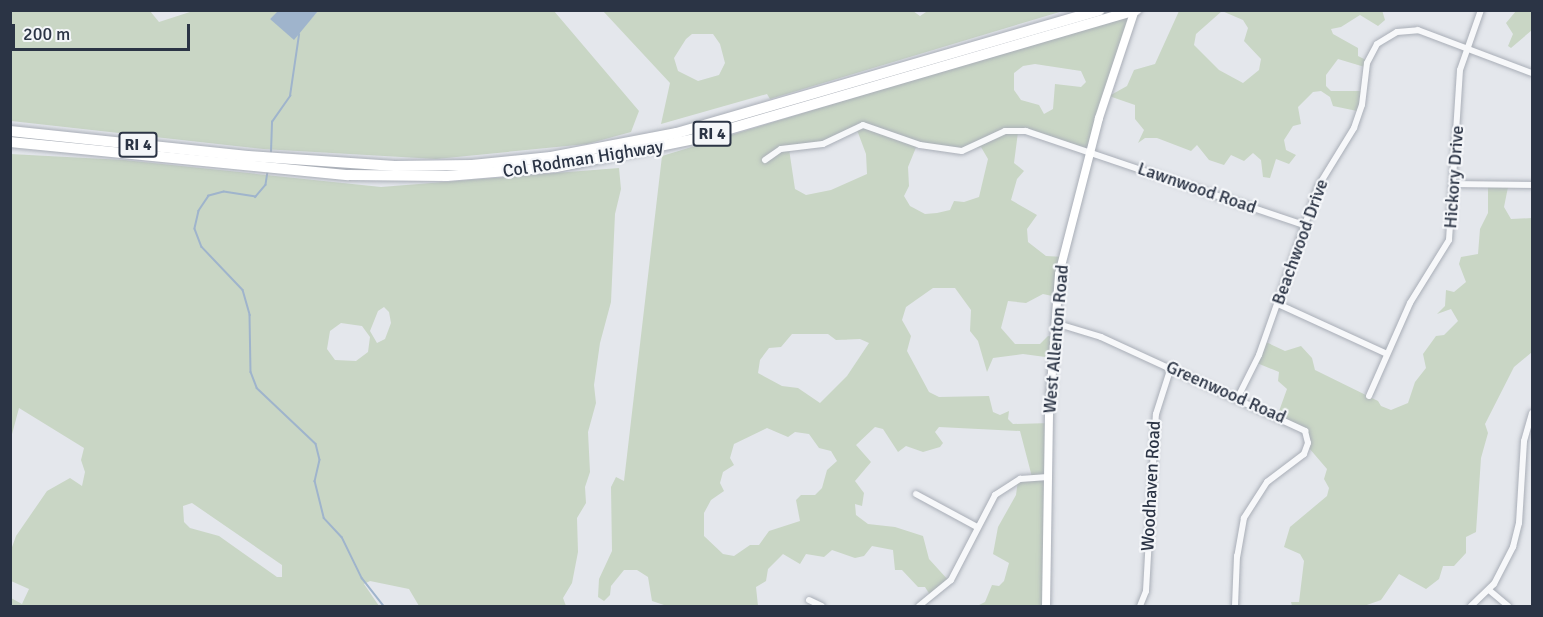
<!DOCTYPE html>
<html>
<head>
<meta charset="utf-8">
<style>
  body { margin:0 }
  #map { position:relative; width:1543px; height:617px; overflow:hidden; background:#e4e7ec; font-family:Signika,sans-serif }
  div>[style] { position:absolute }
  .green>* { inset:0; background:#c9d6c5 }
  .water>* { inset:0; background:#9fb4cc }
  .stream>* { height:1.5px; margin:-0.75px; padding:0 0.75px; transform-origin:0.75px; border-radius:0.75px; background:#9fb4cc }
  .roads { filter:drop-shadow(0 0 2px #a9aeb7) drop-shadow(0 0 2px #a9aeb7) }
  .street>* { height:6px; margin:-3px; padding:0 3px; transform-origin:3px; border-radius:3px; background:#f7f8fa }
  .secondary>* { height:8px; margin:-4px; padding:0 4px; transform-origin:4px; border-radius:4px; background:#fff }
  .highway>* { height:10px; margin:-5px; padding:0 5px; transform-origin:5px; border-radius:5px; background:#fff }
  span { translate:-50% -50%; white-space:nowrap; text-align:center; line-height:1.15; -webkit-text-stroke:4.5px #f4f6f9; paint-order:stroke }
  .shield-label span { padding:2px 4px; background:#f4f6f9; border:2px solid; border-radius:4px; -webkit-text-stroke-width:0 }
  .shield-label { font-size:16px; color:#2b3445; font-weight:700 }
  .street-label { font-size:18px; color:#2b3445 }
  .frame { position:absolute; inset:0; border:12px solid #2b3445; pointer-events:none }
  .scale { position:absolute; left:12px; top:24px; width:178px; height:27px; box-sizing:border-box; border:3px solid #2b3445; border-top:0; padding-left:8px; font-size:18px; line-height:21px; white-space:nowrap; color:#2b3445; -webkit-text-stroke:4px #f4f6f9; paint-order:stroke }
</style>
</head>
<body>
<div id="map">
  <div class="green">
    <i style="clip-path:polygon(evenodd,1382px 10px,1385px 20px,1378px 26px,1360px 15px,1341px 27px,1331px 29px,1333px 34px,1358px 48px,1358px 56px,1370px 62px,1368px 68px,1338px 59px,1326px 75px,1326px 86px,1331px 91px,1365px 91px,1362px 112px,1333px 106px,1330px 97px,1321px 91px,1313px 92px,1298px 107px,1301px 124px,1293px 126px,1284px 140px,1286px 150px,1296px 155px,1289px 164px,1276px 159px,1270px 178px,1263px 177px,1261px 160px,1253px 153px,1244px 161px,1231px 155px,1224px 165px,1209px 160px,1197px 145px,1191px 151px,1157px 138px,1145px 138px,1138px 143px,1144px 130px,1135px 119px,1135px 105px,1109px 96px,1127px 86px,1134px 70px,1155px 64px,1179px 11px,1382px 10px,1222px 11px,1243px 20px,1248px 28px,1244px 41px,1261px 59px,1259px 70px,1243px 83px,1219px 70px,1194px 45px,1196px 34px,1222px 11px)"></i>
    <i style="clip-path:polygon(10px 11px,150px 11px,159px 22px,193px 11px,279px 11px,270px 19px,302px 29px,318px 11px,554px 11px,639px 111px,631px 132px,587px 144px,436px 159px,263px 149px,11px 121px)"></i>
    <i style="clip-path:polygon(evenodd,913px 11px,920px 16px,929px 10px,1063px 11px,770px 99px,767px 94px,661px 124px,670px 83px,603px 11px,913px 11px,713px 34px,720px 44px,725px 63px,719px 75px,698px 81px,678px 71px,674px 58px,686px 39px,692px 34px,713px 34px)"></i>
    <i style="clip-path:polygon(1516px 11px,1532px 11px,1532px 30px,1511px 48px,1508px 46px,1513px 34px,1506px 23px)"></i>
    <i style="clip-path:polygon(evenodd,1132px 13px,1092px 150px,1037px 133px,1018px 132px,1014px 163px,1024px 171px,1017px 179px,1011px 200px,1037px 215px,1027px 229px,1028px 242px,1046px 256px,1065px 257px,1057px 297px,1043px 294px,1026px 303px,1008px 301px,1001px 328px,1015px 344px,1040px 344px,1048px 336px,1055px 337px,1053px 358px,1023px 354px,993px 358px,987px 372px,978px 341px,970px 331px,971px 310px,955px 288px,933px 288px,906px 307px,902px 320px,911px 336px,907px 351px,929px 392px,939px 397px,989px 396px,993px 412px,1000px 415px,1009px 411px,1008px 419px,1013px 424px,1051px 423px,1044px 606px,977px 606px,985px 602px,992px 585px,999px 586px,1004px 581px,1009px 563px,993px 554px,998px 527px,1016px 495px,1018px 480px,1032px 477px,1020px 431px,939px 427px,935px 432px,943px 443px,940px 447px,923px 452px,906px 446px,898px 452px,883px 429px,875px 427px,856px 445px,871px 462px,855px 481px,864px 493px,862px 506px,855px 504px,856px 515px,868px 524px,895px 527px,923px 536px,929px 559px,949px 581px,932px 598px,925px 587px,918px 587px,902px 570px,895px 570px,893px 550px,872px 546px,864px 556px,855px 558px,832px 550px,824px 557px,806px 554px,800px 564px,783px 554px,768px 569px,766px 581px,756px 587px,758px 606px,667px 606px,652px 601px,648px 577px,637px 570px,624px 570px,611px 586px,610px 595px,604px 601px,598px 597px,599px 579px,612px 551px,611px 487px,616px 477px,624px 481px,662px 156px,1132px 13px,1035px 64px,1081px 71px,1086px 82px,1081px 87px,1055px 84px,1053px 109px,1044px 114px,1039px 105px,1021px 100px,1014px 90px,1014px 73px,1023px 66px,1035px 64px,1132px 13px,857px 130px,866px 154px,867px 174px,831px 190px,806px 195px,795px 189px,789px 149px,829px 144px,857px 130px,1132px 13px,917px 145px,961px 151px,981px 147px,988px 159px,979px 197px,964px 202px,954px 201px,950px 210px,937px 213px,925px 214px,910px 206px,904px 196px,909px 186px,908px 167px,917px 145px,1132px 13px,792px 334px,828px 334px,836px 340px,860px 339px,869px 343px,847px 376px,820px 403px,798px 388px,782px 386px,758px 373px,760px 360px,769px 348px,781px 347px,792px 334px,1132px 13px,767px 428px,788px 437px,795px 432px,809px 434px,819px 448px,831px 451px,837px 461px,827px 470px,822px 488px,815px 495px,801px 495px,796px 500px,800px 521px,769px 531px,759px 545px,750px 545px,734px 556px,723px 554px,704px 536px,704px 513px,711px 500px,724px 491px,720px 483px,723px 472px,734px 465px,730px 458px,734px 444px,767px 428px)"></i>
    <i style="clip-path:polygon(evenodd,10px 154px,124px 160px,381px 187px,619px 168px,621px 189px,615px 214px,611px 302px,600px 343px,594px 385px,596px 403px,588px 432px,590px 472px,585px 487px,586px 503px,577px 518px,578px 552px,572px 583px,563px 598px,566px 606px,419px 606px,409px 589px,370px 581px,364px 584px,379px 606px,11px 606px,11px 598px,22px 604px,29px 589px,11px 581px,11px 550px,16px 536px,47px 491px,70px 478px,82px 486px,85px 472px,81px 460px,84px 448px,19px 408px,11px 438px,10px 154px,384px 307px,389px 312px,391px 323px,385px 339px,377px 343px,370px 331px,378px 311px,384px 307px,10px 154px,341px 323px,362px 326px,370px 337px,368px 352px,356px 361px,335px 360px,327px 349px,330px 331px,341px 323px,10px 154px,192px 503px,282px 565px,282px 577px,277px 577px,219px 536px,190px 528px,184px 522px,183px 506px,192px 503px)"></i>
    <i style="clip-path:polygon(1488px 185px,1508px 187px,1504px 207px,1511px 219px,1532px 218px,1532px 352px,1514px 367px,1485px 424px,1488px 433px,1481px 458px,1476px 532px,1466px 537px,1466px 553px,1454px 566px,1443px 566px,1439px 579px,1426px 589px,1399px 574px,1381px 600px,1364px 606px,1292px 606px,1291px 602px,1299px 602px,1304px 561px,1300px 554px,1284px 547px,1290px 527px,1327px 496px,1329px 488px,1324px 479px,1327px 469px,1309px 448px,1302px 427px,1278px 414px,1287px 389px,1278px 381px,1279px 372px,1257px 363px,1266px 342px,1285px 351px,1301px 346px,1312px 358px,1315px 370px,1378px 401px,1381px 406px,1391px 410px,1408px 403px,1415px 382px,1426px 368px,1423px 354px,1436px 336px,1444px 335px,1458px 321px,1451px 309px,1437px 314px,1445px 306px,1446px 290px,1454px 292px,1466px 282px,1459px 264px,1461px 257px,1478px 254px,1480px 229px,1488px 213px)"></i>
  </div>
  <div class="water">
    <i style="clip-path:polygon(279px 10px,318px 10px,318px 11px,294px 40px,270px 19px)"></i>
  </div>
  <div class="stream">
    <i style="left:271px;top:152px;width:30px;rotate:-88deg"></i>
    <i style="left:272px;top:122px;width:32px;rotate:-55deg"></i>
    <i style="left:290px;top:96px;width:62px;rotate:-81.6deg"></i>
    <i style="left:268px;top:172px;width:13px;rotate:99deg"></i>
    <i style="left:266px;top:185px;width:16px;rotate:130deg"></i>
    <i style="left:256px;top:197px;width:32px;rotate:-171deg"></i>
    <i style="left:224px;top:192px;width:16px;rotate:165deg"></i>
    <i style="left:209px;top:196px;width:18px;rotate:124deg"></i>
    <i style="left:199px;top:211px;width:18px;rotate:103deg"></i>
    <i style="left:195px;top:229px;width:19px;rotate:69deg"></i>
    <i style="left:202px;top:247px;width:59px;rotate:46.4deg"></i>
    <i style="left:243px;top:290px;width:26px;rotate:74deg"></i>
    <i style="left:250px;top:315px;width:57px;rotate:89deg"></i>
    <i style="left:251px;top:372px;width:17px;rotate:69deg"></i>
    <i style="left:257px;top:388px;width:81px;rotate:43.5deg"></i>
    <i style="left:316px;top:444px;width:16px;rotate:76deg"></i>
    <i style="left:320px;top:460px;width:22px;rotate:103deg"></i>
    <i style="left:315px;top:481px;width:38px;rotate:76deg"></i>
    <i style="left:324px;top:518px;width:26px;rotate:47deg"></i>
    <i style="left:342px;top:537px;width:46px;rotate:64deg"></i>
    <i style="left:362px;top:578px;width:36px;rotate:52deg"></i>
  </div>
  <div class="roads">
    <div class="street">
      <i style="left:765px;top:160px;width:19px;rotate:-35deg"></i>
      <i style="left:781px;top:149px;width:42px;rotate:-6.8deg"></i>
      <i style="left:823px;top:144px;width:44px;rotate:-25.4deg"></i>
      <i style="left:863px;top:125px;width:60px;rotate:19.3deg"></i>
      <i style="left:920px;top:145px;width:42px;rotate:8.1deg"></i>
      <i style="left:962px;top:151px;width:47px;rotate:-24.9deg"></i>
      <i style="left:1005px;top:131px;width:21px"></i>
      <i style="left:1026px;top:131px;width:293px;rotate:18.7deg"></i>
      <i style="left:1454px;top:184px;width:78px;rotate:0.7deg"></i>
      <i style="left:1278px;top:304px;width:120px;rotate:24.6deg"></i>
      <i style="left:1055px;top:323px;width:48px;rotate:16.9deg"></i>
      <i style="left:1101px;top:337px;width:225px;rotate:24.7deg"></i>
      <i style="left:1305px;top:431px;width:12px;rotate:76deg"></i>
      <i style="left:1308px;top:443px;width:12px;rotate:110deg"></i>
      <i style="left:1304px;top:454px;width:46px;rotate:142.9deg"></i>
      <i style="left:1267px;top:482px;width:43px;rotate:122.6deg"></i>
      <i style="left:1244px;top:518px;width:39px;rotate:100deg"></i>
      <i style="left:1237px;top:556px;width:50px;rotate:92.3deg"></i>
      <i style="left:1369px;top:396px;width:102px;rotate:-66.2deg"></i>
      <i style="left:1410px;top:303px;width:74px;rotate:-58.2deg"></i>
      <i style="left:1449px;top:240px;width:170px;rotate:-86.3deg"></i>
      <i style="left:1460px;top:70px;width:64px;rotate:-70.7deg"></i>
      <i style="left:1238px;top:397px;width:47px;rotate:-63.4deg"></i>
      <i style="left:1259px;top:355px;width:180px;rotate:-70.6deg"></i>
      <i style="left:1319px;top:185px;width:67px;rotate:-58.4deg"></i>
      <i style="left:1354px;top:128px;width:24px;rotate:-71deg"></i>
      <i style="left:1362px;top:105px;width:42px;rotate:-83.2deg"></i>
      <i style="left:1367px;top:63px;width:21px;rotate:-62deg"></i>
      <i style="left:1377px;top:44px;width:23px;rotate:-31deg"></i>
      <i style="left:1397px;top:32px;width:21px;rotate:-5deg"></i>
      <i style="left:1418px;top:30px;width:122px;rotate:20.7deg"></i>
      <i style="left:916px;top:494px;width:69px;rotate:28.4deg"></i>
      <i style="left:1489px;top:590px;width:25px;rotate:40deg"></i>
      <i style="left:809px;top:600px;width:14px;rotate:25deg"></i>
      <i style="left:919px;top:606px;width:41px;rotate:-39.1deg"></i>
      <i style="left:951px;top:580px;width:96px;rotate:-62.6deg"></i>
      <i style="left:995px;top:495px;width:30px;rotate:-33deg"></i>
      <i style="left:1020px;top:479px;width:28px;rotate:-4deg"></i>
      <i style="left:1140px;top:606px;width:16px;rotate:-68deg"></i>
      <i style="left:1146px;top:591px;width:177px;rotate:-86.8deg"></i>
      <i style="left:1156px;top:414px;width:49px;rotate:-72.3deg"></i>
      <i style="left:1471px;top:606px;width:32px;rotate:-44deg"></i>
      <i style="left:1494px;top:584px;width:42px;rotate:-62.8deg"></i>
      <i style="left:1513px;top:547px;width:25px;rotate:-76deg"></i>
      <i style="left:1519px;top:523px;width:82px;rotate:-86.5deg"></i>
      <i style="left:1524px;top:441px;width:29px;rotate:-74deg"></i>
    </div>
    <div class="secondary">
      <i style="left:1046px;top:606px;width:192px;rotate:-89.1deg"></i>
      <i style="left:1049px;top:414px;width:140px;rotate:-85.9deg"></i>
      <i style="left:1059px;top:274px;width:161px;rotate:-75.6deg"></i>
      <i style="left:1099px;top:118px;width:114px;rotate:-71.6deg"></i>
    </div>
    <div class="highway">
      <i style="left:10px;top:131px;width:239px;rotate:6deg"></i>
      <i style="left:248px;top:156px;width:147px;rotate:3.9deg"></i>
      <i style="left:395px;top:166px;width:77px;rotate:-0.7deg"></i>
      <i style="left:472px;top:165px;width:79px;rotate:-5.8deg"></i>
      <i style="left:551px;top:157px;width:128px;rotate:-10.8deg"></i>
      <i style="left:677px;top:133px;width:440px;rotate:-16.2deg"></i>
      <i style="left:10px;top:142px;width:340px;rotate:5.6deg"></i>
      <i style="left:348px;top:175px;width:99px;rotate:0.6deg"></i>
      <i style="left:447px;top:176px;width:109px;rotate:-4.7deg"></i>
      <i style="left:556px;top:167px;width:142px;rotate:-11.4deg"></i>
      <i style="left:695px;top:139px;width:460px;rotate:-16.3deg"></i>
    </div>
  </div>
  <div class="shield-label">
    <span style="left:712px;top:134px">RI 4</span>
    <span style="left:138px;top:145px">RI 4</span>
  </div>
  <div class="street-label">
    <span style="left:583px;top:159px;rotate:-9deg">Col Rodman Highway</span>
    <span style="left:1454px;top:177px;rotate:-86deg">Hickory Drive</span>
    <span style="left:1197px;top:188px;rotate:19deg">Lawnwood Road</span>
    <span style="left:1300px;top:242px;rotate:-70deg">Beachwood Drive</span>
    <span style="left:1056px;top:339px;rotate:-85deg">West Allenton Road</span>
    <span style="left:1226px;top:392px;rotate:24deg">Greenwood Road</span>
    <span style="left:1151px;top:486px;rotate:-87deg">Woodhaven Road</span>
  </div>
  <div class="frame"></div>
  <div class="scale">200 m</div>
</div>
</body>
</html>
